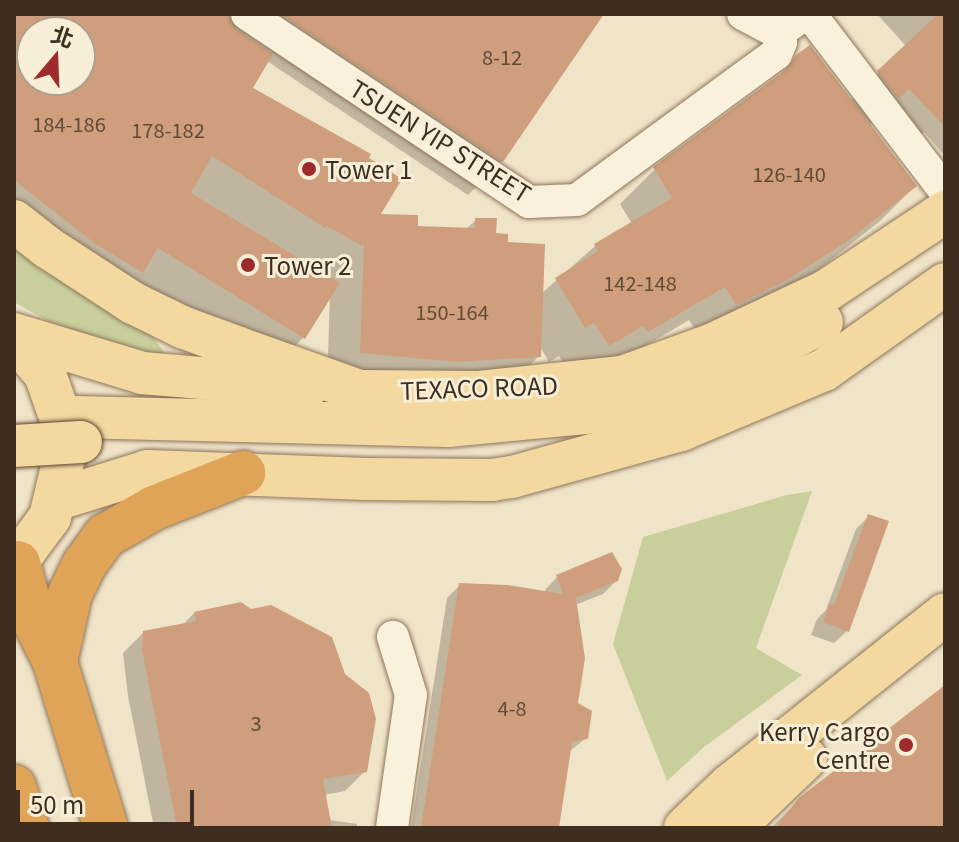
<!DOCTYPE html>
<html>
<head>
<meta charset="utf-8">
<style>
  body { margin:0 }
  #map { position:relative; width:959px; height:842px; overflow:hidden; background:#f0e4c8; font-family:Georgia,"Noto Sans TC",serif }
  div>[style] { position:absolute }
  .green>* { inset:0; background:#c9cf9b }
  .shadow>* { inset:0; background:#0003 }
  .building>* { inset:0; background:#cf9f7d }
  .roads { filter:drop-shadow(0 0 2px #8d765c) drop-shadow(0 0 2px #8d765c) }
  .minor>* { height:32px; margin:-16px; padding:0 16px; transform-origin:16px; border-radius:16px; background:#faf1dc }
  .major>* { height:42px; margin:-21px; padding:0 21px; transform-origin:21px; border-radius:21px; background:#f3d9a0 }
  .highway>* { height:44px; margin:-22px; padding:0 22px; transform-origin:22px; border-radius:22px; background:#e0a458 }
  .bridges { filter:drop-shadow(0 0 2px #5b4430) drop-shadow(0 0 2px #5b4430) }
  .major-bridge>* { height:42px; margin:-21px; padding:0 21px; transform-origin:21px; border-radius:21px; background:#f3d9a0 }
  .dots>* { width:22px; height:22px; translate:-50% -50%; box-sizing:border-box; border:4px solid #f7eed8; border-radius:50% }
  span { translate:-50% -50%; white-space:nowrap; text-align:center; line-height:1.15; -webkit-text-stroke:6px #f7eed8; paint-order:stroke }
  .number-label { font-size:20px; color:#624a37 }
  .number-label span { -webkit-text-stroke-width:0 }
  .street-label { font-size:24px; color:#3d2e20 }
  .poi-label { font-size:24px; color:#3d2e20 }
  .left { translate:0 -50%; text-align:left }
  .right { translate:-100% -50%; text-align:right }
  .frame { position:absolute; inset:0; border:16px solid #3d2e20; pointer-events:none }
  .north { position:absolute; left:16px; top:16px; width:80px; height:80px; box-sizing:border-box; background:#f7eed8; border:2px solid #ada18e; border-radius:50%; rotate:19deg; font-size:22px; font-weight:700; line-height:32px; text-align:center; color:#3d2e20 }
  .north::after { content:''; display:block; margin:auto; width:28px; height:36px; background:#9e2a2b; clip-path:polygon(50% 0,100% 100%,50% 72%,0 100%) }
  .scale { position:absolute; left:16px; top:790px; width:178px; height:36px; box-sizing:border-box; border:4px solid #3d2e20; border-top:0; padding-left:10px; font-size:24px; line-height:28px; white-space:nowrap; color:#3d2e20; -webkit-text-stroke:6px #f7eed8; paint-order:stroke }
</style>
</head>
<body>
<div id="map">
  <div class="green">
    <i style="clip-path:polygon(14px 242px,150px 332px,169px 360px,96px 348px,14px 302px)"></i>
    <i style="clip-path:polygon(812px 491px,756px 648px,802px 675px,704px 747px,667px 781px,613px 644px,643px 537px,787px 495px)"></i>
  </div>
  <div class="shadow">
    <i style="clip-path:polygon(evenodd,14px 14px,602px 14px,502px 161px,468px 195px,267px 61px,250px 88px,377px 216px,416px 228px,465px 230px,476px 220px,506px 244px,541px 294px,595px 246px,632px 224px,620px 204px,655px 169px,769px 85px,797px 57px,850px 101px,906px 46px,877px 14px,945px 14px,945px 156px,924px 132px,902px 153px,873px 122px,869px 126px,915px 186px,880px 221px,812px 275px,701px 339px,689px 320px,612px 366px,573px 380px,559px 356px,549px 362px,539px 345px,539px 356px,505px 390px,327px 386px,330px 294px,304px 337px,270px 371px,14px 240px,14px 14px,32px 32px,80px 32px,80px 80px,32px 80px,32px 32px)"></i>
    <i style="clip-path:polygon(869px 516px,847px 631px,834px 643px,811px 635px,817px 619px,826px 610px,856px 529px)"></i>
    <i style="clip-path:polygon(557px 577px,617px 580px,603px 594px,575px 605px,576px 704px,586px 738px,569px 752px,557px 828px,411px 828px,447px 598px,460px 585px,546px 593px,545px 590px)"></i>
    <i style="clip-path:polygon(194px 613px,365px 771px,345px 791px,324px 795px,329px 820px,357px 824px,357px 828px,154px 828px,128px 696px,123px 653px,144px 632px,183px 625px)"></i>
    <i style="clip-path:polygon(945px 688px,945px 828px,771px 828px,789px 810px)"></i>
  </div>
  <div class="building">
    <i style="clip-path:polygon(evenodd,14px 14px,228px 14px,236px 29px,273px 54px,253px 88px,371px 154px,369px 158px,402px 179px,381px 214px,418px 215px,418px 226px,475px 228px,475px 218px,497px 218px,496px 233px,508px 234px,508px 242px,545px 244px,541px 357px,458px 362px,360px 353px,364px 243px,362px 246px,327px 226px,325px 228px,212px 156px,191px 193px,340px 283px,305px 339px,158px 248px,143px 273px,94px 243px,14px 180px,14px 14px,32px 32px,80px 32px,80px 80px,32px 80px,32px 32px)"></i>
    <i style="clip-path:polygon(281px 14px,604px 14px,503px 162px)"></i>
    <i style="clip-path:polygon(938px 14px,945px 14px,945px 127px,909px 89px,899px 99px,877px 71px)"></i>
    <i style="clip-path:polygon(810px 45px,917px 186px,849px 240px,787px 280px,736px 305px,725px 287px,648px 332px,643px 326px,609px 346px,594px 323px,585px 328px,555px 278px,598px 251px,594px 244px,672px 198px,653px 167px,787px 69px,796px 55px)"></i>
    <i style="clip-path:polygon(868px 514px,889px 521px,849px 632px,823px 622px,829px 604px,834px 605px)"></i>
    <i style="clip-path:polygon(612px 552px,622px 569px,618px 581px,576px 598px,585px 658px,578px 703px,592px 711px,588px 739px,572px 742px,559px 828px,421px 828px,459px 583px,508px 585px,563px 594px,556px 575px)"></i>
    <i style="clip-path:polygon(241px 602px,251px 609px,271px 605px,332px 637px,345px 674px,369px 693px,376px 719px,367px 772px,323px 779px,332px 828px,177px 828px,142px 650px,143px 631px,196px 621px,194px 612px)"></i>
    <i style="clip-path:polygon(945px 685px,945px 828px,775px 828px,799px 798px)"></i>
  </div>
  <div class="roads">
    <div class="minor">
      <i style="left:247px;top:14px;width:339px;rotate:33.7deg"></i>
      <i style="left:529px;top:202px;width:48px;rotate:-2.4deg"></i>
      <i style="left:577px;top:200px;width:247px;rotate:-36.3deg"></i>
      <i style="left:776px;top:54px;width:13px;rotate:-67deg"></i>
      <i style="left:781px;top:42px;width:9px;rotate:-108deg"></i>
      <i style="left:743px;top:14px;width:40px;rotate:28deg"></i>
      <i style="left:778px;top:33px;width:21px;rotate:-35deg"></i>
      <i style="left:810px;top:14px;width:223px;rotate:52.7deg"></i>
      <i style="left:392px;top:828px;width:134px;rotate:-81.9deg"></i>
      <i style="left:411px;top:695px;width:61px;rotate:-107.2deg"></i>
    </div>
    <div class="major">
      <i style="left:14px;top:221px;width:42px;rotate:38.2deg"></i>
      <i style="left:47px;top:247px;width:103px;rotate:33.1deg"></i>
      <i style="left:133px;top:303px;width:55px;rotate:26.1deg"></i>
      <i style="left:182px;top:327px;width:61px;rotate:20.2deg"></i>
      <i style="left:239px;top:348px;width:128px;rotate:19.6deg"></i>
      <i style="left:360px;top:391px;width:119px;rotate:0.5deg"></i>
      <i style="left:479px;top:392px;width:144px;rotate:-6deg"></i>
      <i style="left:622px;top:377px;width:95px;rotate:-19.8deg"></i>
      <i style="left:711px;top:345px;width:127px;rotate:-25.2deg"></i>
      <i style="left:826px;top:291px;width:143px;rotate:-33.6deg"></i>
      <i style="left:14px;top:334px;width:134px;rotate:16.9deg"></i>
      <i style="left:142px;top:373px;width:166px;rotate:4.8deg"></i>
      <i style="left:14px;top:338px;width:48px;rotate:49.3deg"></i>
      <i style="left:45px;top:374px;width:60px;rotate:70.7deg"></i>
      <i style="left:65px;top:431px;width:27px;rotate:92deg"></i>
      <i style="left:64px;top:458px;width:61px;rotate:103.3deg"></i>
      <i style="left:50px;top:517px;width:61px;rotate:126.3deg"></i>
      <i style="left:75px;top:417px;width:373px;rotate:1.4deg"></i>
      <i style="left:448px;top:426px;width:138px;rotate:-5.4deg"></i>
      <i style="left:585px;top:413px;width:46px;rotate:-7.4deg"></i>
      <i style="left:631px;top:407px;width:101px;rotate:-19.2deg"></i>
      <i style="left:726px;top:374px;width:109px;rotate:-28.4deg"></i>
      <i style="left:55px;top:500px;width:97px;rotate:-17.3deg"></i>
      <i style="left:148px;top:471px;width:218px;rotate:2.1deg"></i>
      <i style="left:366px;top:479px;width:126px;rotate:0.5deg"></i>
      <i style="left:492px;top:480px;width:20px;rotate:-9deg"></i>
      <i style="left:512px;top:477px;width:175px;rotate:-15.5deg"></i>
      <i style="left:681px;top:430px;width:155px;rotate:-22.8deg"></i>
      <i style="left:824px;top:370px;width:148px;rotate:-35.4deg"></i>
      <i style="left:685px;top:828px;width:61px;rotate:-43.7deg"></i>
      <i style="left:729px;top:786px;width:276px;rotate:-38.5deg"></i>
      <i style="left:733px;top:828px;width:101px;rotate:-43.8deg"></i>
    </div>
    <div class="highway">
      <i style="left:18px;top:563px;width:57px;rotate:74.7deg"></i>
      <i style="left:33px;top:618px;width:49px;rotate:63.4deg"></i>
      <i style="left:55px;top:662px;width:174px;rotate:72.9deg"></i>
      <i style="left:55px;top:662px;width:70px;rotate:-77.6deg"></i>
      <i style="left:70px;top:594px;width:32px;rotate:-64deg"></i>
      <i style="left:84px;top:565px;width:36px;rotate:-54deg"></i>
      <i style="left:105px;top:536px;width:56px;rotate:-29.7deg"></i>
      <i style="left:154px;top:508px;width:96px;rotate:-21.5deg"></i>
      <i style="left:14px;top:787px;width:43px;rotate:72.4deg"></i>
    </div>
  </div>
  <div class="bridges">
    <div class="major-bridge">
      <i style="left:14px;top:446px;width:67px;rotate:-3.4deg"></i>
    </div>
  </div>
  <div class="dots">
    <i style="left:309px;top:169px;background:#9e2a2b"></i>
    <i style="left:248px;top:265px;background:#9e2a2b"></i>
    <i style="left:906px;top:745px;background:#9e2a2b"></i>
  </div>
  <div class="number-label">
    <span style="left:502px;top:56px">8-12</span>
    <span style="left:69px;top:123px">184-186</span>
    <span style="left:168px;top:129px">178-182</span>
    <span style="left:789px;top:173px">126-140</span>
    <span style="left:640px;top:282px">142-148</span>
    <span style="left:452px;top:311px">150-164</span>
    <span style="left:512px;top:707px">4-8</span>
    <span style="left:256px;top:722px">3</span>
  </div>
  <div class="street-label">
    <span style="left:441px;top:140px;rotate:32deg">TSUEN YIP STREET</span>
    <span style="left:479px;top:387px;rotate:-2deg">TEXACO ROAD</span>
  </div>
  <div class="poi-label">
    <span class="left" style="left:325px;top:169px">Tower 1</span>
    <span class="left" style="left:264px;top:265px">Tower 2</span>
    <span class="right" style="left:890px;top:745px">Kerry Cargo<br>Centre</span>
  </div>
  <div class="frame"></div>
  <div class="north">北</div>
  <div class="scale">50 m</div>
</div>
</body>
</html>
